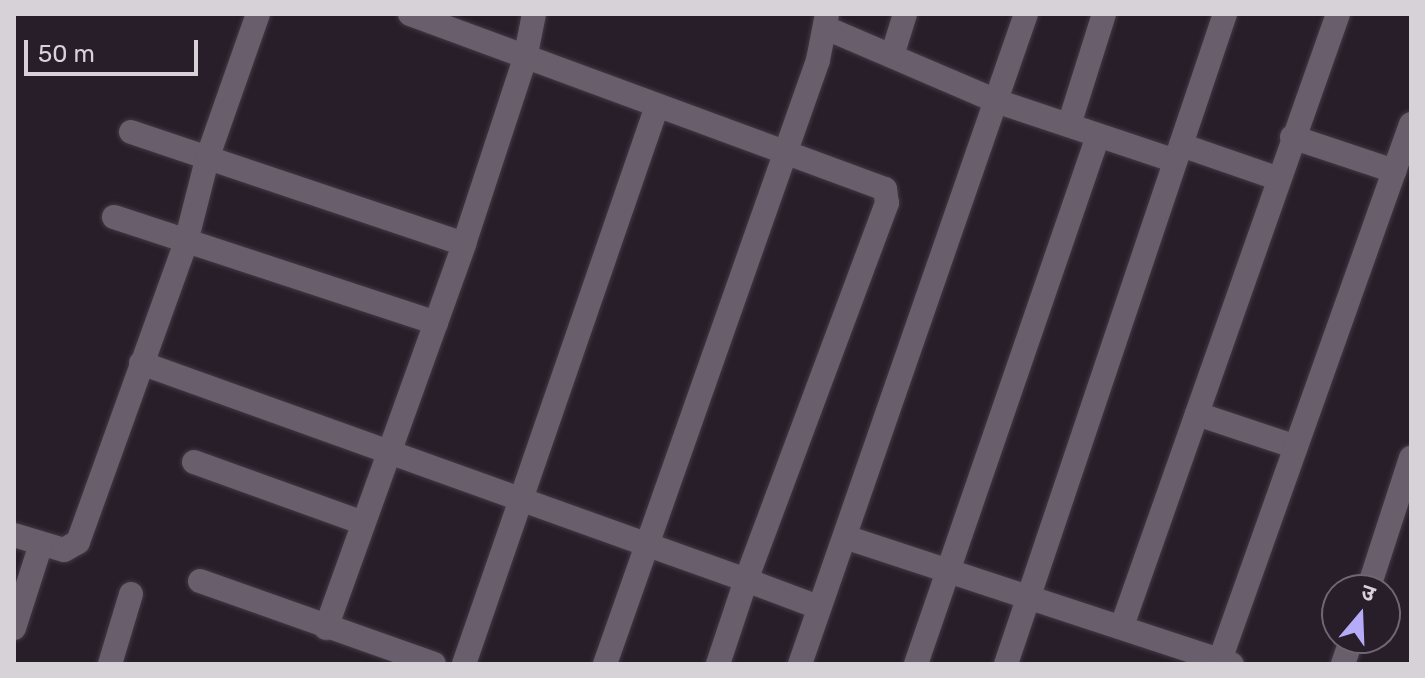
<!DOCTYPE html>
<html>
<head>
<meta charset="utf-8">
<style>
  body { margin:0 }
  #map { position:relative; width:1425px; height:678px; overflow:hidden; background:#281e2a; font-family:Rubik,"Noto Sans Devanagari",sans-serif }
  div>[style] { position:absolute }
  .roads { filter:drop-shadow(0 0 2px #413842) drop-shadow(0 0 2px #413842) }
  .minor>* { height:24px; margin:-12px; padding:0 12px; transform-origin:12px; border-radius:12px; background:#695e6b }
  span { translate:-50% -50%; white-space:nowrap; text-align:center; line-height:1.15; -webkit-text-stroke:8px #281e2a; paint-order:stroke }
  .frame { position:absolute; inset:0; border:16px solid #d7d1d8; pointer-events:none }
  .north { position:absolute; left:1321px; top:574px; width:80px; height:80px; box-sizing:border-box; background:#281e2a; border:2px solid #6e6670; border-radius:50%; rotate:19deg; font-size:22px; font-weight:700; line-height:32px; text-align:center; color:#d7d1d8 }
  .north::after { content:''; display:block; margin:auto; width:28px; height:36px; background:#b6abf8; clip-path:polygon(50% 0,100% 100%,50% 72%,0 100%) }
  .scale { position:absolute; left:24px; top:40px; width:174px; height:36px; box-sizing:border-box; border:4px solid #d7d1d8; border-top:0; padding-left:10px; font-size:24px; line-height:28px; white-space:nowrap; color:#d7d1d8; -webkit-text-stroke:6px #281e2a; paint-order:stroke }
</style>
</head>
<body>
<div id="map">
  <div class="roads">
    <div class="minor">
      <i style="left:410px;top:14px;width:506px;rotate:20.22deg"></i>
      <i style="left:885px;top:189px;width:14px;rotate:82deg"></i>
      <i style="left:887px;top:203px;width:403px;rotate:110.5deg"></i>
      <i style="left:746px;top:580px;width:77px;rotate:20.6deg"></i>
      <i style="left:826px;top:28px;width:185px;rotate:23.2deg"></i>
      <i style="left:996px;top:101px;width:189px;rotate:18.5deg"></i>
      <i style="left:892px;top:56px;width:44px;rotate:-72.8deg"></i>
      <i style="left:1069px;top:125px;width:116px;rotate:-72.5deg"></i>
      <i style="left:131px;top:132px;width:351px;rotate:18.6deg"></i>
      <i style="left:1292px;top:137px;width:108px;rotate:18.4deg"></i>
      <i style="left:1181px;top:145px;width:104px;rotate:19.1deg"></i>
      <i style="left:114px;top:217px;width:339px;rotate:18.2deg"></i>
      <i style="left:141px;top:363px;width:643px;rotate:19.73deg"></i>
      <i style="left:746px;top:580px;width:89px;rotate:108.4deg"></i>
      <i style="left:1197px;top:414px;width:104px;rotate:18.4deg"></i>
      <i style="left:194px;top:462px;width:180px;rotate:19.8deg"></i>
      <i style="left:14px;top:535px;width:52px;rotate:16.7deg"></i>
      <i style="left:64px;top:550px;width:16px;rotate:-30deg"></i>
      <i style="left:78px;top:542px;width:319px;rotate:-70.2deg"></i>
      <i style="left:186px;top:242px;width:89px;rotate:-75.7deg"></i>
      <i style="left:208px;top:156px;width:151px;rotate:-70.6deg"></i>
      <i style="left:845px;top:537px;width:407px;rotate:18.2deg"></i>
      <i style="left:200px;top:581px;width:248px;rotate:19.5deg"></i>
      <i style="left:1368px;top:590px;width:139px;rotate:-72deg"></i>
      <i style="left:1122px;top:626px;width:649px;rotate:-70.56deg"></i>
      <i style="left:14px;top:628px;width:88px;rotate:-72.2deg"></i>
      <i style="left:326px;top:628px;width:408px;rotate:-70.2deg"></i>
      <i style="left:464px;top:244px;width:195px;rotate:-71.8deg"></i>
      <i style="left:525px;top:59px;width:46px;rotate:-78.7deg"></i>
      <i style="left:1220px;top:660px;width:569px;rotate:-70.39deg"></i>
      <i style="left:110px;top:664px;width:73px;rotate:-73.3deg"></i>
      <i style="left:464px;top:664px;width:590px;rotate:-70.92deg"></i>
      <i style="left:605px;top:664px;width:640px;rotate:-70.57deg"></i>
      <i style="left:818px;top:60px;width:47px;rotate:-78.9deg"></i>
      <i style="left:800px;top:664px;width:688px;rotate:-70.83deg"></i>
      <i style="left:916px;top:664px;width:558px;rotate:-70.98deg"></i>
      <i style="left:1006px;top:664px;width:686px;rotate:-71.38deg"></i>
      <i style="left:1343px;top:664px;width:28px;rotate:-71deg"></i>
    </div>
  </div>
  <div class="frame"></div>
  <div class="north">उ</div>
  <div class="scale">50 m</div>
</div>
</body>
</html>
